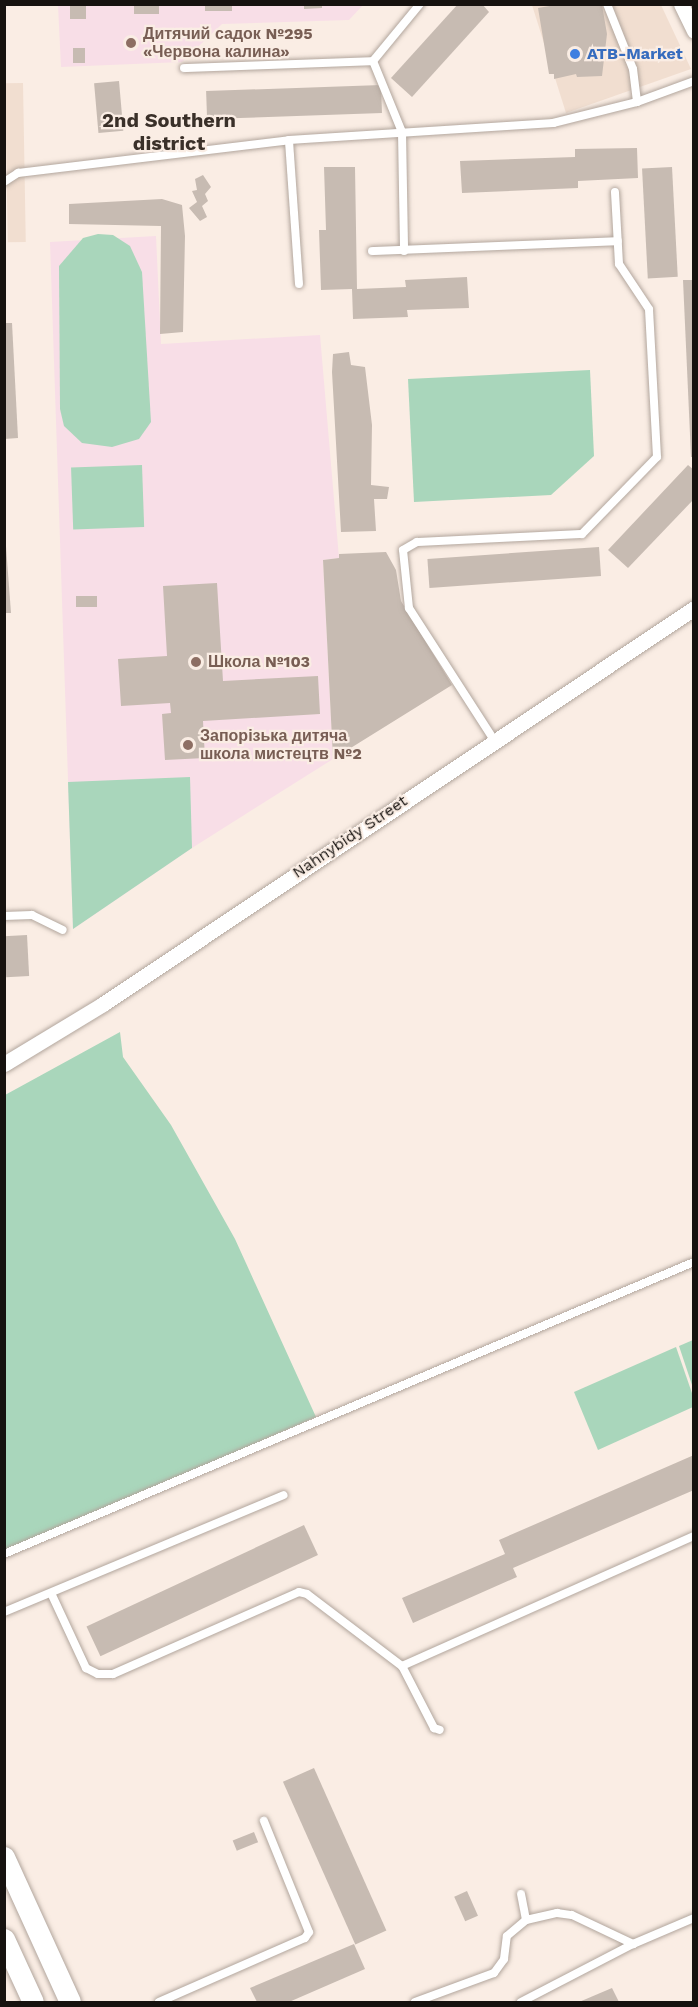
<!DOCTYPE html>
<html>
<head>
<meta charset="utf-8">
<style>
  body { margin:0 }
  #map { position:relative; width:698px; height:2007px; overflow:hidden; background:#faede4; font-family:"Work Sans",sans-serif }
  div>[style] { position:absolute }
  .built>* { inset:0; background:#f1ded0; transform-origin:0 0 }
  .education>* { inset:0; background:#f8dee7 }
  .green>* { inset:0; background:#a9d6bb; transform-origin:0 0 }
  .building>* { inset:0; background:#c7bbb2; transform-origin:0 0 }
  .roads { filter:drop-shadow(0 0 2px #b2a69d) drop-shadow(0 0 2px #b2a69d) }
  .lane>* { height:8px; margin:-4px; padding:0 4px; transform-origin:4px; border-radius:4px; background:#fff }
  .street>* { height:15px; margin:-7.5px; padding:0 7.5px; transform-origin:7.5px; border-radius:7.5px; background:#fff }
  .secondary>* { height:21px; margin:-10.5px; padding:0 10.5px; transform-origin:10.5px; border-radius:10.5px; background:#fff }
  .dots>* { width:16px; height:16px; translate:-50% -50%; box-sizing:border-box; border:3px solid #faede4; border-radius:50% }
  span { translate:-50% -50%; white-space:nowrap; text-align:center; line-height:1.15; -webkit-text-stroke:4.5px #faede4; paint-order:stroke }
  .education-label { font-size:16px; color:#785e54; font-weight:700 }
  .left { translate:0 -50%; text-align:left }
  .shop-label { font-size:16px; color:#366cbe; font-weight:700 }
  .street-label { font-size:16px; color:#16120f }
  .quarter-label { font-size:20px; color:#3a3029; font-weight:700 }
  .frame { position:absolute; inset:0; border:6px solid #16120f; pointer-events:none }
</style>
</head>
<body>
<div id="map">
  <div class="built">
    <i style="clip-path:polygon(532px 5px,661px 5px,691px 69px,566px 113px)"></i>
    <i style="left:23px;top:83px;width:159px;height:18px;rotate:89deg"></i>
  </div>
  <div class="education">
    <i style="clip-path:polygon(58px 5px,363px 5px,349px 20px,222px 24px,182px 62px,61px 67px)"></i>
    <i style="clip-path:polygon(156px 236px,161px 344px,320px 335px,339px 558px,323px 560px,333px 759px,192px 848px,73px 929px,50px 242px)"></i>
  </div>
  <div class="green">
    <i style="clip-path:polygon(98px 234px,113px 235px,130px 246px,142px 272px,151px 422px,139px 439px,112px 447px,82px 443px,64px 426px,60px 409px,59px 266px,83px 238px)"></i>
    <i style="clip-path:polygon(590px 370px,594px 456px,551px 495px,414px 502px,408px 379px)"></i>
    <i style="left:142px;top:465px;width:62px;height:71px;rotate:88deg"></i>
    <i style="clip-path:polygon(190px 777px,192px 848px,73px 929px,68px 782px)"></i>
    <i style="clip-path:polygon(120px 1032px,123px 1057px,171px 1125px,235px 1239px,316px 1417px,5px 1553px,5px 1095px)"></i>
    <i style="clip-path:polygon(693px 1340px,693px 1388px,679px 1346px)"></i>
    <i style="clip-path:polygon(676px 1347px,693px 1396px,693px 1407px,598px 1450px,574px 1392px)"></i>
  </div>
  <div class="building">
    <i style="left:70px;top:4px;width:16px;height:15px"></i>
    <i style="left:134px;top:4px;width:25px;height:10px"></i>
    <i style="left:205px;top:4px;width:27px;height:7px"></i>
    <i style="clip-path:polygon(304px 4px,322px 4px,322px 8px,304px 9px)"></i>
    <i style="clip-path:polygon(458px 4px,482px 4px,489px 12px,412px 97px,391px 78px)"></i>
    <i style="clip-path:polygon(561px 4px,602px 5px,607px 34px,602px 76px,577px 77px,576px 74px,554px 79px,554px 74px,549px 74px,538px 8px)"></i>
    <i style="left:85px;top:48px;width:15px;height:12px;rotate:90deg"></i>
    <i style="left:119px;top:81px;width:50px;height:25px;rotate:85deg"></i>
    <i style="left:381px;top:85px;width:28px;height:175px;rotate:88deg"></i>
    <i style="clip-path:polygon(637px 148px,638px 178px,578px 181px,578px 188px,462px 193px,460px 161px,575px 157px,575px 149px)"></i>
    <i style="clip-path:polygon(324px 167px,355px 167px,357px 289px,406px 287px,405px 280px,467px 277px,469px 308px,407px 310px,408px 317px,353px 319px,352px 289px,321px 290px,319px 230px,326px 230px)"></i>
    <i style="left:672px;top:167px;width:110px;height:30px;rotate:87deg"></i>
    <i style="clip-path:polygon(203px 175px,211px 187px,205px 194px,208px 201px,202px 206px,207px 217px,200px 221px,189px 208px,197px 202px,192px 191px,197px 190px,195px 179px)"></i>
    <i style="clip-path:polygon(162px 199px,182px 205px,185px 236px,183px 332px,160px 334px,161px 226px,69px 224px,69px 204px)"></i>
    <i style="clip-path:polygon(683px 280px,694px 280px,694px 457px,691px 457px)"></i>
    <i style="clip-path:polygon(4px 323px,12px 323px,18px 438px,4px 439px)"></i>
    <i style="clip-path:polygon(349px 352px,351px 365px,365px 367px,372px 425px,371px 485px,389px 487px,387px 499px,374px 499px,376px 531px,341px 532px,332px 372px,333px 354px)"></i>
    <i style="clip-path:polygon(688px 465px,694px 470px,694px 499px,628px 568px,608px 550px)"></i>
    <i style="clip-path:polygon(4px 520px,11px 613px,4px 613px)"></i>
    <i style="left:599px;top:547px;width:29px;height:172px;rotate:86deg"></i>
    <i style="clip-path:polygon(386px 552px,396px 570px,401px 601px,452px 685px,333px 759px,323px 560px,339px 558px,339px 554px)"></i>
    <i style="clip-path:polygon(217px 583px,223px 681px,318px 676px,320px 714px,203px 721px,205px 758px,165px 760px,162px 714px,171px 713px,170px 703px,121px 706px,118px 659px,167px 656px,163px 586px)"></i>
    <i style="left:97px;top:596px;width:11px;height:21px;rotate:90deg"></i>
    <i style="left:27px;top:935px;width:41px;height:23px;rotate:87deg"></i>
    <i style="clip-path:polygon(694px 1455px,694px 1490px,513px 1568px,517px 1577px,413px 1623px,402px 1598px,505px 1554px,499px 1540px)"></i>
    <i style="left:304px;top:1525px;width:33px;height:240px;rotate:65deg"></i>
    <i style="left:314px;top:1768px;width:178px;height:34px;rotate:66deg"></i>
    <i style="left:254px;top:1832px;width:11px;height:23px;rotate:68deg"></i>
    <i style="left:467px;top:1891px;width:27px;height:14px;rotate:66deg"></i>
    <i style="clip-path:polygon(354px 1944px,365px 1969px,289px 2002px,257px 2002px,250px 1988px)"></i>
    <i style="clip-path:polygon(612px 1988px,619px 2002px,579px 2002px)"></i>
  </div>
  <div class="roads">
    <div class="lane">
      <i style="left:607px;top:4px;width:70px;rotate:68.2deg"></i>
      <i style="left:633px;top:69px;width:33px;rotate:83deg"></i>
      <i style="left:373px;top:61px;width:74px;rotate:-50.5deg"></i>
      <i style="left:184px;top:68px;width:189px;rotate:-2.1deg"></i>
      <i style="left:373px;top:61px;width:77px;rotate:67.8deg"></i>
      <i style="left:402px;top:132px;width:119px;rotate:89deg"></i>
      <i style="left:4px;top:182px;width:17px;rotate:-33deg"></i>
      <i style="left:18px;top:173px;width:273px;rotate:-6.9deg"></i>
      <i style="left:372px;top:251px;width:246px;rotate:-2.3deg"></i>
      <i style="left:299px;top:284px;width:144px;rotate:-94deg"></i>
      <i style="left:289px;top:140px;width:265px;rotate:-3.7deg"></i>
      <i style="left:553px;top:123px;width:87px;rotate:-14deg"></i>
      <i style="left:637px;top:102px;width:61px;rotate:-20.2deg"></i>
      <i style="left:494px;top:740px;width:157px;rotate:-122.8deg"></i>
      <i style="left:409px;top:608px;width:58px;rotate:-95.9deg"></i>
      <i style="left:403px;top:550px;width:16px;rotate:-30deg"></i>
      <i style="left:417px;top:542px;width:165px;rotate:-2.8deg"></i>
      <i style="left:582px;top:534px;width:107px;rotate:-45.8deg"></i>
      <i style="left:657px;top:457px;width:148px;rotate:-93.1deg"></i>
      <i style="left:649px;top:309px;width:54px;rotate:-123.7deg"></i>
      <i style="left:619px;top:264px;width:72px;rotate:-93.2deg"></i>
      <i style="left:4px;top:916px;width:28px;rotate:-2deg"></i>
      <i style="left:32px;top:915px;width:34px;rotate:26deg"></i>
      <i style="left:4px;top:1554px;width:749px;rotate:-22.94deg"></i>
      <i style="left:51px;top:1593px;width:83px;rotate:65deg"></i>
      <i style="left:86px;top:1668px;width:13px;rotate:27deg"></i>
      <i style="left:98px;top:1674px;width:15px"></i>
      <i style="left:113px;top:1674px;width:203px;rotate:-23.8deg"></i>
      <i style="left:299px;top:1592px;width:8px;rotate:14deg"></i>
      <i style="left:307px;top:1594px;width:119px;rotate:37.2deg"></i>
      <i style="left:402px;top:1666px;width:320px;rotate:-24deg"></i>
      <i style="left:4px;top:1612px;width:303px;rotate:-22.7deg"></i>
      <i style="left:402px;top:1666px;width:70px;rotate:62.7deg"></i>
      <i style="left:434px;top:1728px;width:6px;rotate:18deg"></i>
      <i style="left:521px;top:1894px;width:26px;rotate:79deg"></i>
      <i style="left:159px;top:2002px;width:159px;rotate:-23.7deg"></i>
      <i style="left:305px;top:1938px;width:7px;rotate:-56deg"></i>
      <i style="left:309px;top:1932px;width:120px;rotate:-112.1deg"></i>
      <i style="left:415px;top:2002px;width:84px;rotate:-20.2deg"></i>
      <i style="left:494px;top:1973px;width:17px;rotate:-54deg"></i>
      <i style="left:504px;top:1959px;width:23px;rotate:-83deg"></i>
      <i style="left:507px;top:1936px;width:25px;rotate:-40deg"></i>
      <i style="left:526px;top:1920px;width:32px;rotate:-13deg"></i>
      <i style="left:557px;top:1913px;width:15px;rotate:8deg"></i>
      <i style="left:572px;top:1915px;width:68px;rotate:25.4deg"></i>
      <i style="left:521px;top:2002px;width:126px;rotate:-27.4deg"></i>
      <i style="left:633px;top:1944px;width:66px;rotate:-23.1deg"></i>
    </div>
    <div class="street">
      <i style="left:681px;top:4px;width:30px;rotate:64deg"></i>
      <i style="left:4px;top:1064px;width:116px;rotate:-31.2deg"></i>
      <i style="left:103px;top:1004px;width:711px;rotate:-33.82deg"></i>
    </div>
    <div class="secondary">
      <i style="left:4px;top:1857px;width:159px;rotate:65.5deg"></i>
      <i style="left:4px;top:1939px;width:69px;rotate:65.3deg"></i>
    </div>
  </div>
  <div class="dots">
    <i style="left:131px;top:43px;background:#8d6e63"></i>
    <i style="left:575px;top:54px;background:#3f7fe0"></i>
    <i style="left:196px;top:662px;background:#8d6e63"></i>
    <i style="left:188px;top:745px;background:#8d6e63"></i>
  </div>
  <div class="education-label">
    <span class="left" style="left:143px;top:43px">Дитячий садок №295<br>«Червона калина»</span>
    <span class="left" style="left:208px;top:662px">Школа №103</span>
    <span class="left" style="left:200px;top:745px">Запорізька дитяча<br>школа мистецтв №2</span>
  </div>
  <div class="shop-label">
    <span class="left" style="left:587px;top:54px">ATB-Market</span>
  </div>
  <div class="street-label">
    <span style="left:350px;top:837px;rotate:-34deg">Nahnybidy Street</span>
  </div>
  <div class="quarter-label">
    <span style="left:169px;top:132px">2nd Southern<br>district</span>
  </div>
  <div class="frame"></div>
</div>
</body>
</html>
